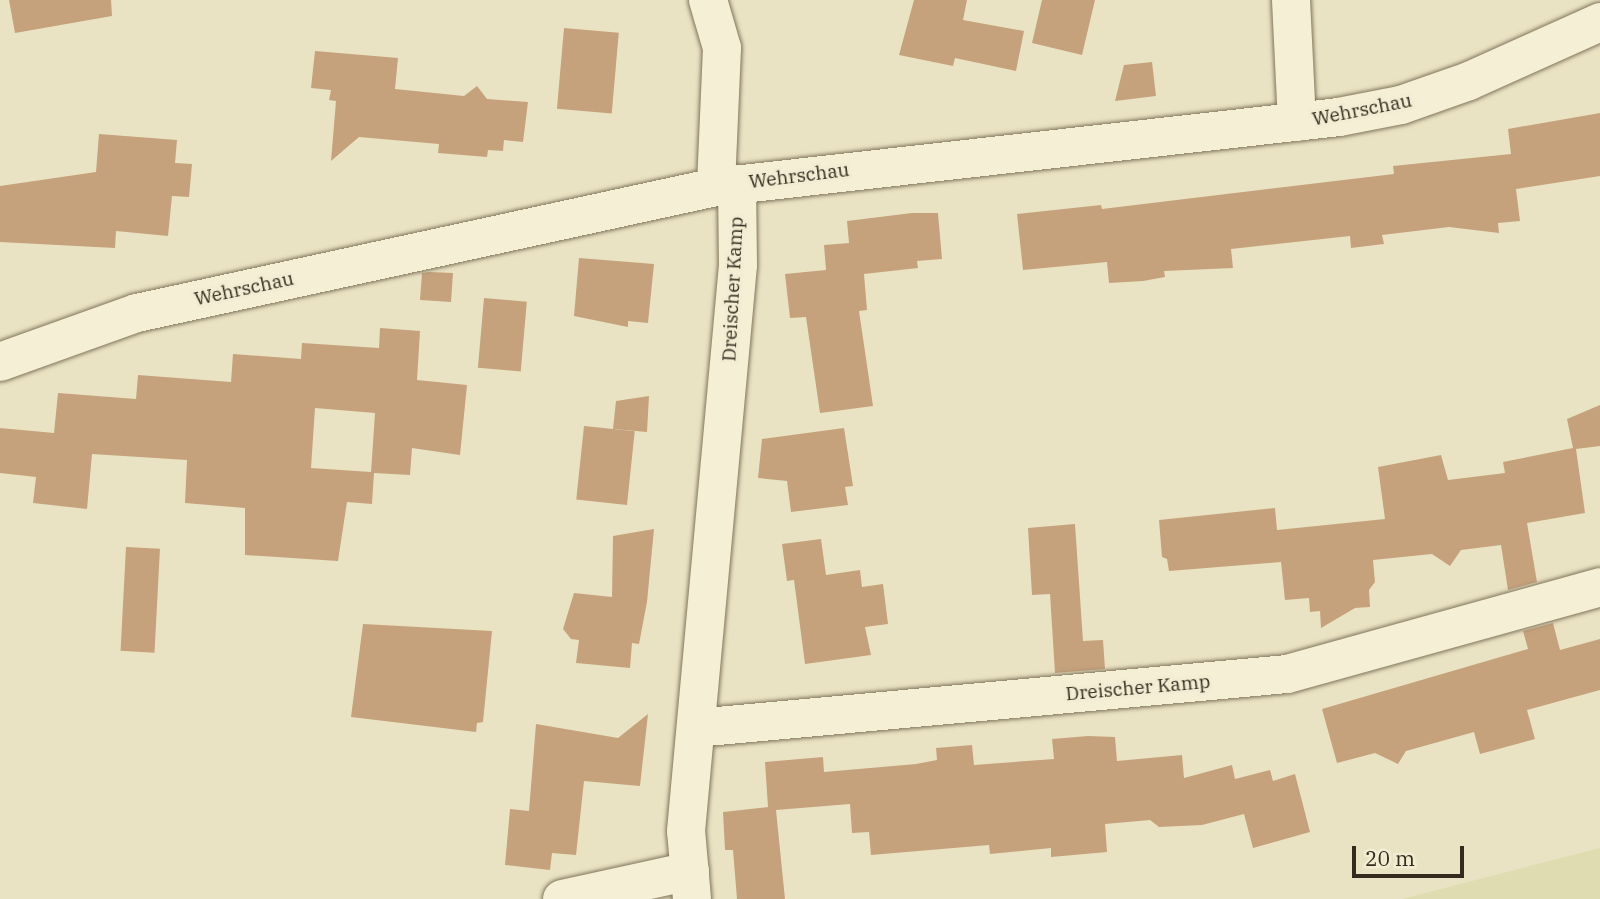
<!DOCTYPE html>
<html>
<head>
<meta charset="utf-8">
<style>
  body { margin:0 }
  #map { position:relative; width:1600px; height:899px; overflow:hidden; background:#eae3c3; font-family:"IBM Plex Serif",serif }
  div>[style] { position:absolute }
  .farmland>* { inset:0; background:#dfdcb1 }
  .building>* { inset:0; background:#c5a27c; transform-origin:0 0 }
  .roads { filter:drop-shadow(0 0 2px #82755c) drop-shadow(0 0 2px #82755c) }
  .minor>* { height:38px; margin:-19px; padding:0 19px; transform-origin:19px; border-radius:19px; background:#f5efd6 }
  span { translate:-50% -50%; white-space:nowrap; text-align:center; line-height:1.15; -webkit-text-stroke:6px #f2ecd2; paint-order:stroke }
  .street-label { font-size:19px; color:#342b1e }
  .scale { position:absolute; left:1352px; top:846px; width:112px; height:32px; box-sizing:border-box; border:4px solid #342b1e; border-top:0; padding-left:9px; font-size:21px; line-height:24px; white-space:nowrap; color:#342b1e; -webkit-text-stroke:5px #f2ecd2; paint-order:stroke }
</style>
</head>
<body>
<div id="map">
  <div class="farmland">
    <i style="clip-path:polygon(1600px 848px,1600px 899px,1402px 899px,1588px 851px)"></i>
  </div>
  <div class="building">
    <i style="clip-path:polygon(9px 0,111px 0,112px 16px,15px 33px)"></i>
    <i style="clip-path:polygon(914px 0,967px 0,963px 20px,1024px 31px,1016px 71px,955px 58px,953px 66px,899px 55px)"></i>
    <i style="clip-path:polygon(1042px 0,1095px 0,1082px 55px,1032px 43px)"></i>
    <i style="left:564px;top:28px;width:55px;height:81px;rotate:5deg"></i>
    <i style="clip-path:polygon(315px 51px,398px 58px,395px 89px,464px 96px,477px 86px,487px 99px,528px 102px,523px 142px,504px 140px,503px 151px,488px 150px,487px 157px,438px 153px,439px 144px,359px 137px,331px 161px,336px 101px,329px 100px,331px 90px,311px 88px)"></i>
    <i style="clip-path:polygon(1152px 62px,1156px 96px,1115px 101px,1124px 65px)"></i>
    <i style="clip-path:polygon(1600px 113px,1600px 176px,1516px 189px,1520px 221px,1498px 223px,1499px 233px,1449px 227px,1382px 235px,1384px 244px,1351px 248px,1350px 236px,1231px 249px,1233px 268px,1164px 271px,1165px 277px,1143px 281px,1109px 283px,1107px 262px,1023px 270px,1017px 214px,1101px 205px,1102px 209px,1394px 174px,1393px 166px,1511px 154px,1508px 129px)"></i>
    <i style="clip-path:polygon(99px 134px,177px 140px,175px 163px,192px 164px,189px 197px,172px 196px,168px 236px,116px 231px,115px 248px,0 242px,0 186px,96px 172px)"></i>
    <i style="clip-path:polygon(912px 213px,938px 213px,942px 259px,917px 261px,918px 268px,864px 274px,867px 310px,859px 311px,873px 406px,820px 413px,806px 317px,790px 318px,785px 274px,826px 270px,824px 245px,849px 243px,847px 221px)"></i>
    <i style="clip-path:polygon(579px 258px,654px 264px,648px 323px,628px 321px,628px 327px,574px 316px)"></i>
    <i style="clip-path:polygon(429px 272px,453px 273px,451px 302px,420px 300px,422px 273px)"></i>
    <i style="left:484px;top:298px;width:43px;height:70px;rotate:5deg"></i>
    <i style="clip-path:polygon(evenodd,380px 328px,420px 331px,417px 380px,467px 385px,460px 455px,412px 448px,410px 475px,374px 473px,372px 504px,347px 502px,338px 561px,245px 555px,245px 508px,185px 503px,187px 460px,92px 454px,87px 509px,33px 503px,36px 477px,0 473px,0 428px,54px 433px,58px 393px,136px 399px,138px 375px,231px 382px,233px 354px,301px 359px,302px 343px,379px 348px,380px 328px,315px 408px,375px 413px,371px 472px,311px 468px,315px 408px)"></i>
    <i style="clip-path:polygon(649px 396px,647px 432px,613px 429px,616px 401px)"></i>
    <i style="clip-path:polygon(1600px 405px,1600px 446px,1576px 449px,1585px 513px,1527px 523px,1537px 582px,1508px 590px,1501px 545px,1461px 550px,1450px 566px,1432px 554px,1373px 560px,1375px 582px,1369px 590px,1370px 607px,1355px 608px,1321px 628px,1320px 611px,1310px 612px,1309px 598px,1285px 600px,1281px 562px,1169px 571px,1167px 559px,1162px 557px,1159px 520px,1275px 508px,1277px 530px,1385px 519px,1378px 467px,1441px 455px,1448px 480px,1505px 473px,1503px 462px,1573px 448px,1567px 419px)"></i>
    <i style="left:584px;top:426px;width:51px;height:74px;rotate:6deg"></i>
    <i style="clip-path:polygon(844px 428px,853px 486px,845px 487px,848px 505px,791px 512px,787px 481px,758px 478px,762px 439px)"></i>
    <i style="clip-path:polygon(1075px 524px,1083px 641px,1103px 640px,1105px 669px,1055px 673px,1050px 594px,1032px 595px,1028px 528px)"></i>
    <i style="clip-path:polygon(654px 529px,647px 602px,639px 644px,632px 643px,630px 668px,576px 663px,579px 640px,571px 639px,563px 629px,574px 593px,612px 597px,613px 536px)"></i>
    <i style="clip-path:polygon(821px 539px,826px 575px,860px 570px,862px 587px,883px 584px,888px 624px,865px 627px,871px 655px,805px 664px,794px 580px,787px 581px,782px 544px)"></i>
    <i style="left:126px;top:547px;width:34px;height:104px;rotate:3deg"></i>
    <i style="clip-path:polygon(1553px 623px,1560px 650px,1600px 639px,1600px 690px,1527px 710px,1535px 739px,1480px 754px,1474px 732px,1406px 751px,1398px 764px,1375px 753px,1337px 763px,1322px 709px,1528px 649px,1523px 631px)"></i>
    <i style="clip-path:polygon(363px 624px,492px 631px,483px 722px,477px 723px,476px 732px,351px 717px)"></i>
    <i style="clip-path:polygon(648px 714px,640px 786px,584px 781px,576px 855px,552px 853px,550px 870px,505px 865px,510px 809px,529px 811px,536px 724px,618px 738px)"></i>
    <i style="clip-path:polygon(1088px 736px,1115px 737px,1117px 761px,1182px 755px,1184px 778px,1232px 765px,1235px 779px,1270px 770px,1273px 781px,1295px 774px,1310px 832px,1253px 848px,1244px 814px,1202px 825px,1159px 827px,1150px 820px,1105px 824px,1107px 852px,1051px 857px,1051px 848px,990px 854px,989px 845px,871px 855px,869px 832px,852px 833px,850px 804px,776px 810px,785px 899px,737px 899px,733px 850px,725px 850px,723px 812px,768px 807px,765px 762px,823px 757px,824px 772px,916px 764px,937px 760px,936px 748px,972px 745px,974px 765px,1054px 759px,1052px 739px)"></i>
  </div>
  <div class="roads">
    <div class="minor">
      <i style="left:708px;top:0;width:50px;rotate:73.7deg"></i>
      <i style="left:722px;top:48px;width:139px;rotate:92.5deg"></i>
      <i style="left:1291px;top:0;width:122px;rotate:87.2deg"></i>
      <i style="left:0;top:362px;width:145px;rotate:-19.7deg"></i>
      <i style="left:137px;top:313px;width:593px;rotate:-12.28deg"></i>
      <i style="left:716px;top:187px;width:627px;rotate:-6.41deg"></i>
      <i style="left:1339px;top:117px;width:63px;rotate:-11deg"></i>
      <i style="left:1401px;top:105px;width:72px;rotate:-19.4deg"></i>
      <i style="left:1469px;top:81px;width:144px;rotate:-24.2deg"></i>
      <i style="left:696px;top:728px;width:593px;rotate:-5.22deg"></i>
      <i style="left:1287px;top:674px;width:325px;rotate:-15.5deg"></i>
      <i style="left:562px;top:899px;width:131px;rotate:-12.3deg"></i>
      <i style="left:692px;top:899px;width:68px;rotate:-95deg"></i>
      <i style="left:686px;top:831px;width:568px;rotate:-84.75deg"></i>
      <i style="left:738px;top:265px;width:81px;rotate:-90.7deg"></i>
    </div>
  </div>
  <div class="street-label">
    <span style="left:1362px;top:110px;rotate:-11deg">Wehrschau</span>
    <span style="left:799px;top:176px;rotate:-7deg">Wehrschau</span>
    <span style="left:244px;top:289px;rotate:-12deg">Wehrschau</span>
    <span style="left:733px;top:289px;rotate:-87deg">Dreischer Kamp</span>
    <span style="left:1138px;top:688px;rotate:-5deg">Dreischer Kamp</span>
  </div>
  <div class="scale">20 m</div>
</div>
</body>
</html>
